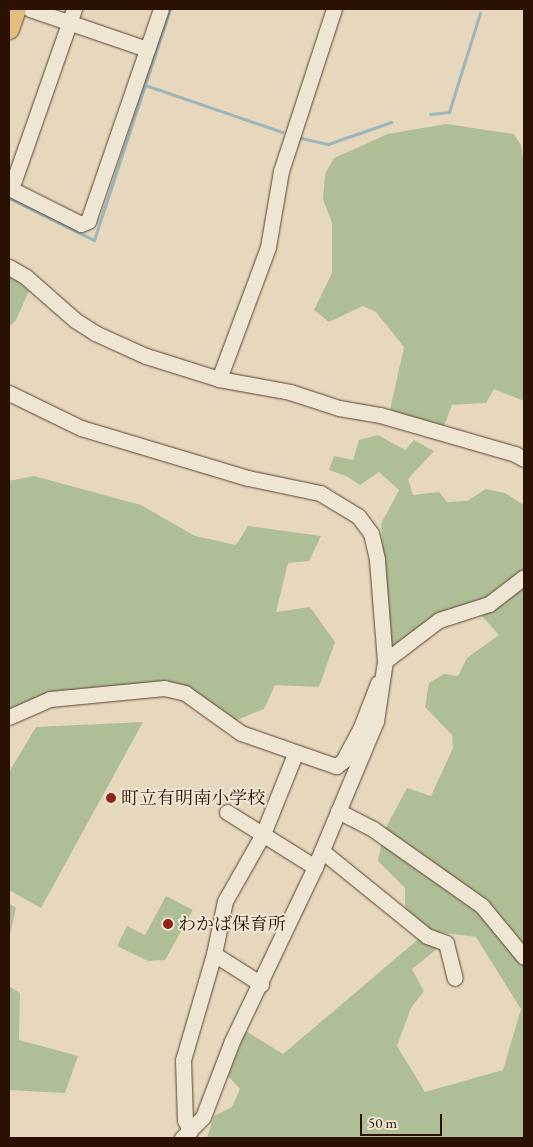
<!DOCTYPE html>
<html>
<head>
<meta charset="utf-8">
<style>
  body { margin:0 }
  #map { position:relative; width:533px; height:1147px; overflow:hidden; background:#e7d7bc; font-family:"EB Garamond","Noto Serif JP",serif }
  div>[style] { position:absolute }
  .green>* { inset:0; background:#afbf95 }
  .stream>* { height:3px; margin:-1.5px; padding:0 1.5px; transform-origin:1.5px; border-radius:1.5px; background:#9cb7bc }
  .roads { filter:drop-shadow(0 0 1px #5a4232) drop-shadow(0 0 1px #5a4232) }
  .minor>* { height:15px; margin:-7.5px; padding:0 7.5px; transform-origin:7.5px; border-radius:7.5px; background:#efe5d3 }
  .major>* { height:19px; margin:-9.5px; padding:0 9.5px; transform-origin:9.5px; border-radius:9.5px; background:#e4bc7e }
  .dots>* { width:14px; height:14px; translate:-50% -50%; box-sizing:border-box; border:2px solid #efe5d3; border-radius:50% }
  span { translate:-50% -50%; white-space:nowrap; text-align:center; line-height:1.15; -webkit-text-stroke:4px #efe5d3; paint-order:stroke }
  .poi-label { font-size:18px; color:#2b1104 }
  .left { translate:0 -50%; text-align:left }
  .frame { position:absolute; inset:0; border:10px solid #2b1104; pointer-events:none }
  .scale { position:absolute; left:360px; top:1114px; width:82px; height:22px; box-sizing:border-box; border:2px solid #2b1104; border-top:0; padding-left:6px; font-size:15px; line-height:18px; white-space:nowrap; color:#2b1104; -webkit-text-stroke:4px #efe5d3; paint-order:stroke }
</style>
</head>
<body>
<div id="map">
  <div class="green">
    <i style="clip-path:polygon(446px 124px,514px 134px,521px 145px,524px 166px,524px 401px,494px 389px,486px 403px,452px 405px,443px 429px,390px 410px,404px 347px,376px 312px,363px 306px,329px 322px,314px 310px,332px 273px,332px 223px,323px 199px,325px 174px,334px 158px,388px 134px)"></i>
    <i style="clip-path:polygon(9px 274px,29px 291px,16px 320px,9px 327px)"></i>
    <i style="clip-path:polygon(evenodd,378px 435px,405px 450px,414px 440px,434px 451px,408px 479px,413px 495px,439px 492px,447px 502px,467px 501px,486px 489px,505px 493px,524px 505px,524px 1138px,207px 1138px,214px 1116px,232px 1107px,240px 1089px,228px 1076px,246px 1031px,283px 1054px,428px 931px,405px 907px,405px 888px,378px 861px,384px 831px,407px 788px,431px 796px,453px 748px,452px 735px,425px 707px,429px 683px,444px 674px,458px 676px,467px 658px,499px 635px,473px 606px,390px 650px,381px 524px,399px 490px,379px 472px,360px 485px,346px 476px,329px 470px,334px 456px,353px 460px,359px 440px,378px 435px,429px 931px,476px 937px,521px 1009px,503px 1070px,425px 1092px,397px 1046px,411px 1008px,424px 991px,412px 969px,437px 949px,429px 931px)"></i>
    <i style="clip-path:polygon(34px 476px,141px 505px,195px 536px,236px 545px,248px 526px,321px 536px,309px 561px,288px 563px,276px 612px,310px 607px,335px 642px,319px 687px,275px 685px,264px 709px,232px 722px,183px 696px,163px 694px,52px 705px,9px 723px,9px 481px)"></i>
    <i style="clip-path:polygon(143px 722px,41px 908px,9px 890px,9px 772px,36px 727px)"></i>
    <i style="clip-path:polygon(166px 896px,193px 910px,165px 960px,148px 961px,117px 946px,127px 926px,145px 935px)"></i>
    <i style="clip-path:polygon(9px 903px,16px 908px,9px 939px)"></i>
    <i style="clip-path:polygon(9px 986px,20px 993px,19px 1040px,78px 1056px,65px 1093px,9px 1090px)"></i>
  </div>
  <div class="stream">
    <i style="left:145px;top:85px;width:80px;rotate:-71.8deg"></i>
    <i style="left:430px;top:114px;width:19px;rotate:-6deg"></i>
    <i style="left:449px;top:112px;width:104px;rotate:-72.6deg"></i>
    <i style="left:301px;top:138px;width:28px;rotate:13deg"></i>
    <i style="left:328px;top:144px;width:67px;rotate:-19.2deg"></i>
    <i style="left:9px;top:198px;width:95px;rotate:26.3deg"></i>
    <i style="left:94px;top:240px;width:163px;rotate:-71.8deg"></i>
    <i style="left:145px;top:85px;width:145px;rotate:18.9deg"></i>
  </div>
  <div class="roads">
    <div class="minor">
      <i style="left:30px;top:9px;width:124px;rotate:18.9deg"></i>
      <i style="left:9px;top:188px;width:80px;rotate:26.6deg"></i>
      <i style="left:81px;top:224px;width:8px;rotate:-23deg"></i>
      <i style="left:88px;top:221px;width:224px;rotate:-71deg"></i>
      <i style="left:11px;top:189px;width:191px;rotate:-70.7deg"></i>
      <i style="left:9px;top:267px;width:20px;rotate:30deg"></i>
      <i style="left:26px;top:277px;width:65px;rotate:41.3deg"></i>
      <i style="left:75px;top:320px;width:24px;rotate:33deg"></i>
      <i style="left:95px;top:333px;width:56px;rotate:24.3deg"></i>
      <i style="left:146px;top:356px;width:77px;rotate:17.5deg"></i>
      <i style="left:219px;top:379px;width:72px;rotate:10.4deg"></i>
      <i style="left:290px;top:392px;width:52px;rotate:18.1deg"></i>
      <i style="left:339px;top:408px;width:42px;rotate:9.7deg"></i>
      <i style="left:380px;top:415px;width:141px;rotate:16.1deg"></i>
      <i style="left:515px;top:454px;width:10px;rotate:29deg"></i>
      <i style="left:219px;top:379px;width:141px;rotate:-69.6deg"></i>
      <i style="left:268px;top:247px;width:77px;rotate:-80.3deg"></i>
      <i style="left:281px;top:171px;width:170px;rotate:-71.9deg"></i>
      <i style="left:9px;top:393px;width:80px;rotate:25.9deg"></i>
      <i style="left:81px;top:428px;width:174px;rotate:16.7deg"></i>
      <i style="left:248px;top:478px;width:74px;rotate:11.8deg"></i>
      <i style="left:320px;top:493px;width:44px;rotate:31.2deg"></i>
      <i style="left:358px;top:516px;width:21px;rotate:53deg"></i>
      <i style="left:371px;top:533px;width:28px;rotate:77deg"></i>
      <i style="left:377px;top:560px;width:101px;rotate:85.5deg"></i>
      <i style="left:385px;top:661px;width:61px;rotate:98.5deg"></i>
      <i style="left:376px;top:721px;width:158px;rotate:112.7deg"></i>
      <i style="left:315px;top:867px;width:193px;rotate:115.5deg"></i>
      <i style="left:232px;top:1041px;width:81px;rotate:110.9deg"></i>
      <i style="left:203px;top:1117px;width:30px;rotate:135deg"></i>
      <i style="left:385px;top:661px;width:68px;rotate:-37.2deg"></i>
      <i style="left:439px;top:620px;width:52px;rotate:-17.7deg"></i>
      <i style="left:489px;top:604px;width:44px;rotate:-37.6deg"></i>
      <i style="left:9px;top:717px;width:45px;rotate:-23.7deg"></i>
      <i style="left:50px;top:699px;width:115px;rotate:-5.5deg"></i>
      <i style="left:164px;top:688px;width:22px;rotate:13deg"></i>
      <i style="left:185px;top:693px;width:69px;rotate:35.5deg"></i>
      <i style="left:241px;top:733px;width:101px;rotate:19.2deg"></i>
      <i style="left:336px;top:766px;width:9px;rotate:-36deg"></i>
      <i style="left:343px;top:761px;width:38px;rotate:-62deg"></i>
      <i style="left:361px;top:727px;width:47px;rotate:-68.9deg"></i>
      <i style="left:338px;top:811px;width:39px;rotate:27deg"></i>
      <i style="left:373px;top:829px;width:133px;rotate:35.2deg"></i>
      <i style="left:482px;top:906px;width:66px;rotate:50.5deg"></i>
      <i style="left:227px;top:812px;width:104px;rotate:32deg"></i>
      <i style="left:322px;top:851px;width:135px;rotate:39deg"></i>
      <i style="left:427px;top:936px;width:20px;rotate:20deg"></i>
      <i style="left:446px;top:943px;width:36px;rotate:76deg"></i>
      <i style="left:214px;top:954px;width:56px;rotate:32.6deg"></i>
      <i style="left:190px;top:1131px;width:12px;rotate:-114deg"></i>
      <i style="left:185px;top:1120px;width:60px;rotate:-91.9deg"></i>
      <i style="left:183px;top:1060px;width:110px;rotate:-73.7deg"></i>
      <i style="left:214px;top:954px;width:54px;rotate:-78.3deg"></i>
      <i style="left:225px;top:901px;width:77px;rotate:-60.4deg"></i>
      <i style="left:263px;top:834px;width:86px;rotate:-68.2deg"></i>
    </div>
    <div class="major">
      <i style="left:9px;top:29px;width:21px;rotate:-71deg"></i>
    </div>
  </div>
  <div class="dots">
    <i style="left:111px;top:798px;background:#8f2418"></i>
    <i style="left:168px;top:924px;background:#8f2418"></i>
  </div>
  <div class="poi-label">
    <span class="left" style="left:121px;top:798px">町立有明南小学校</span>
    <span class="left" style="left:178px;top:924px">わかば保育所</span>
  </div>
  <div class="frame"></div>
  <div class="scale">50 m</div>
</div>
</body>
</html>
